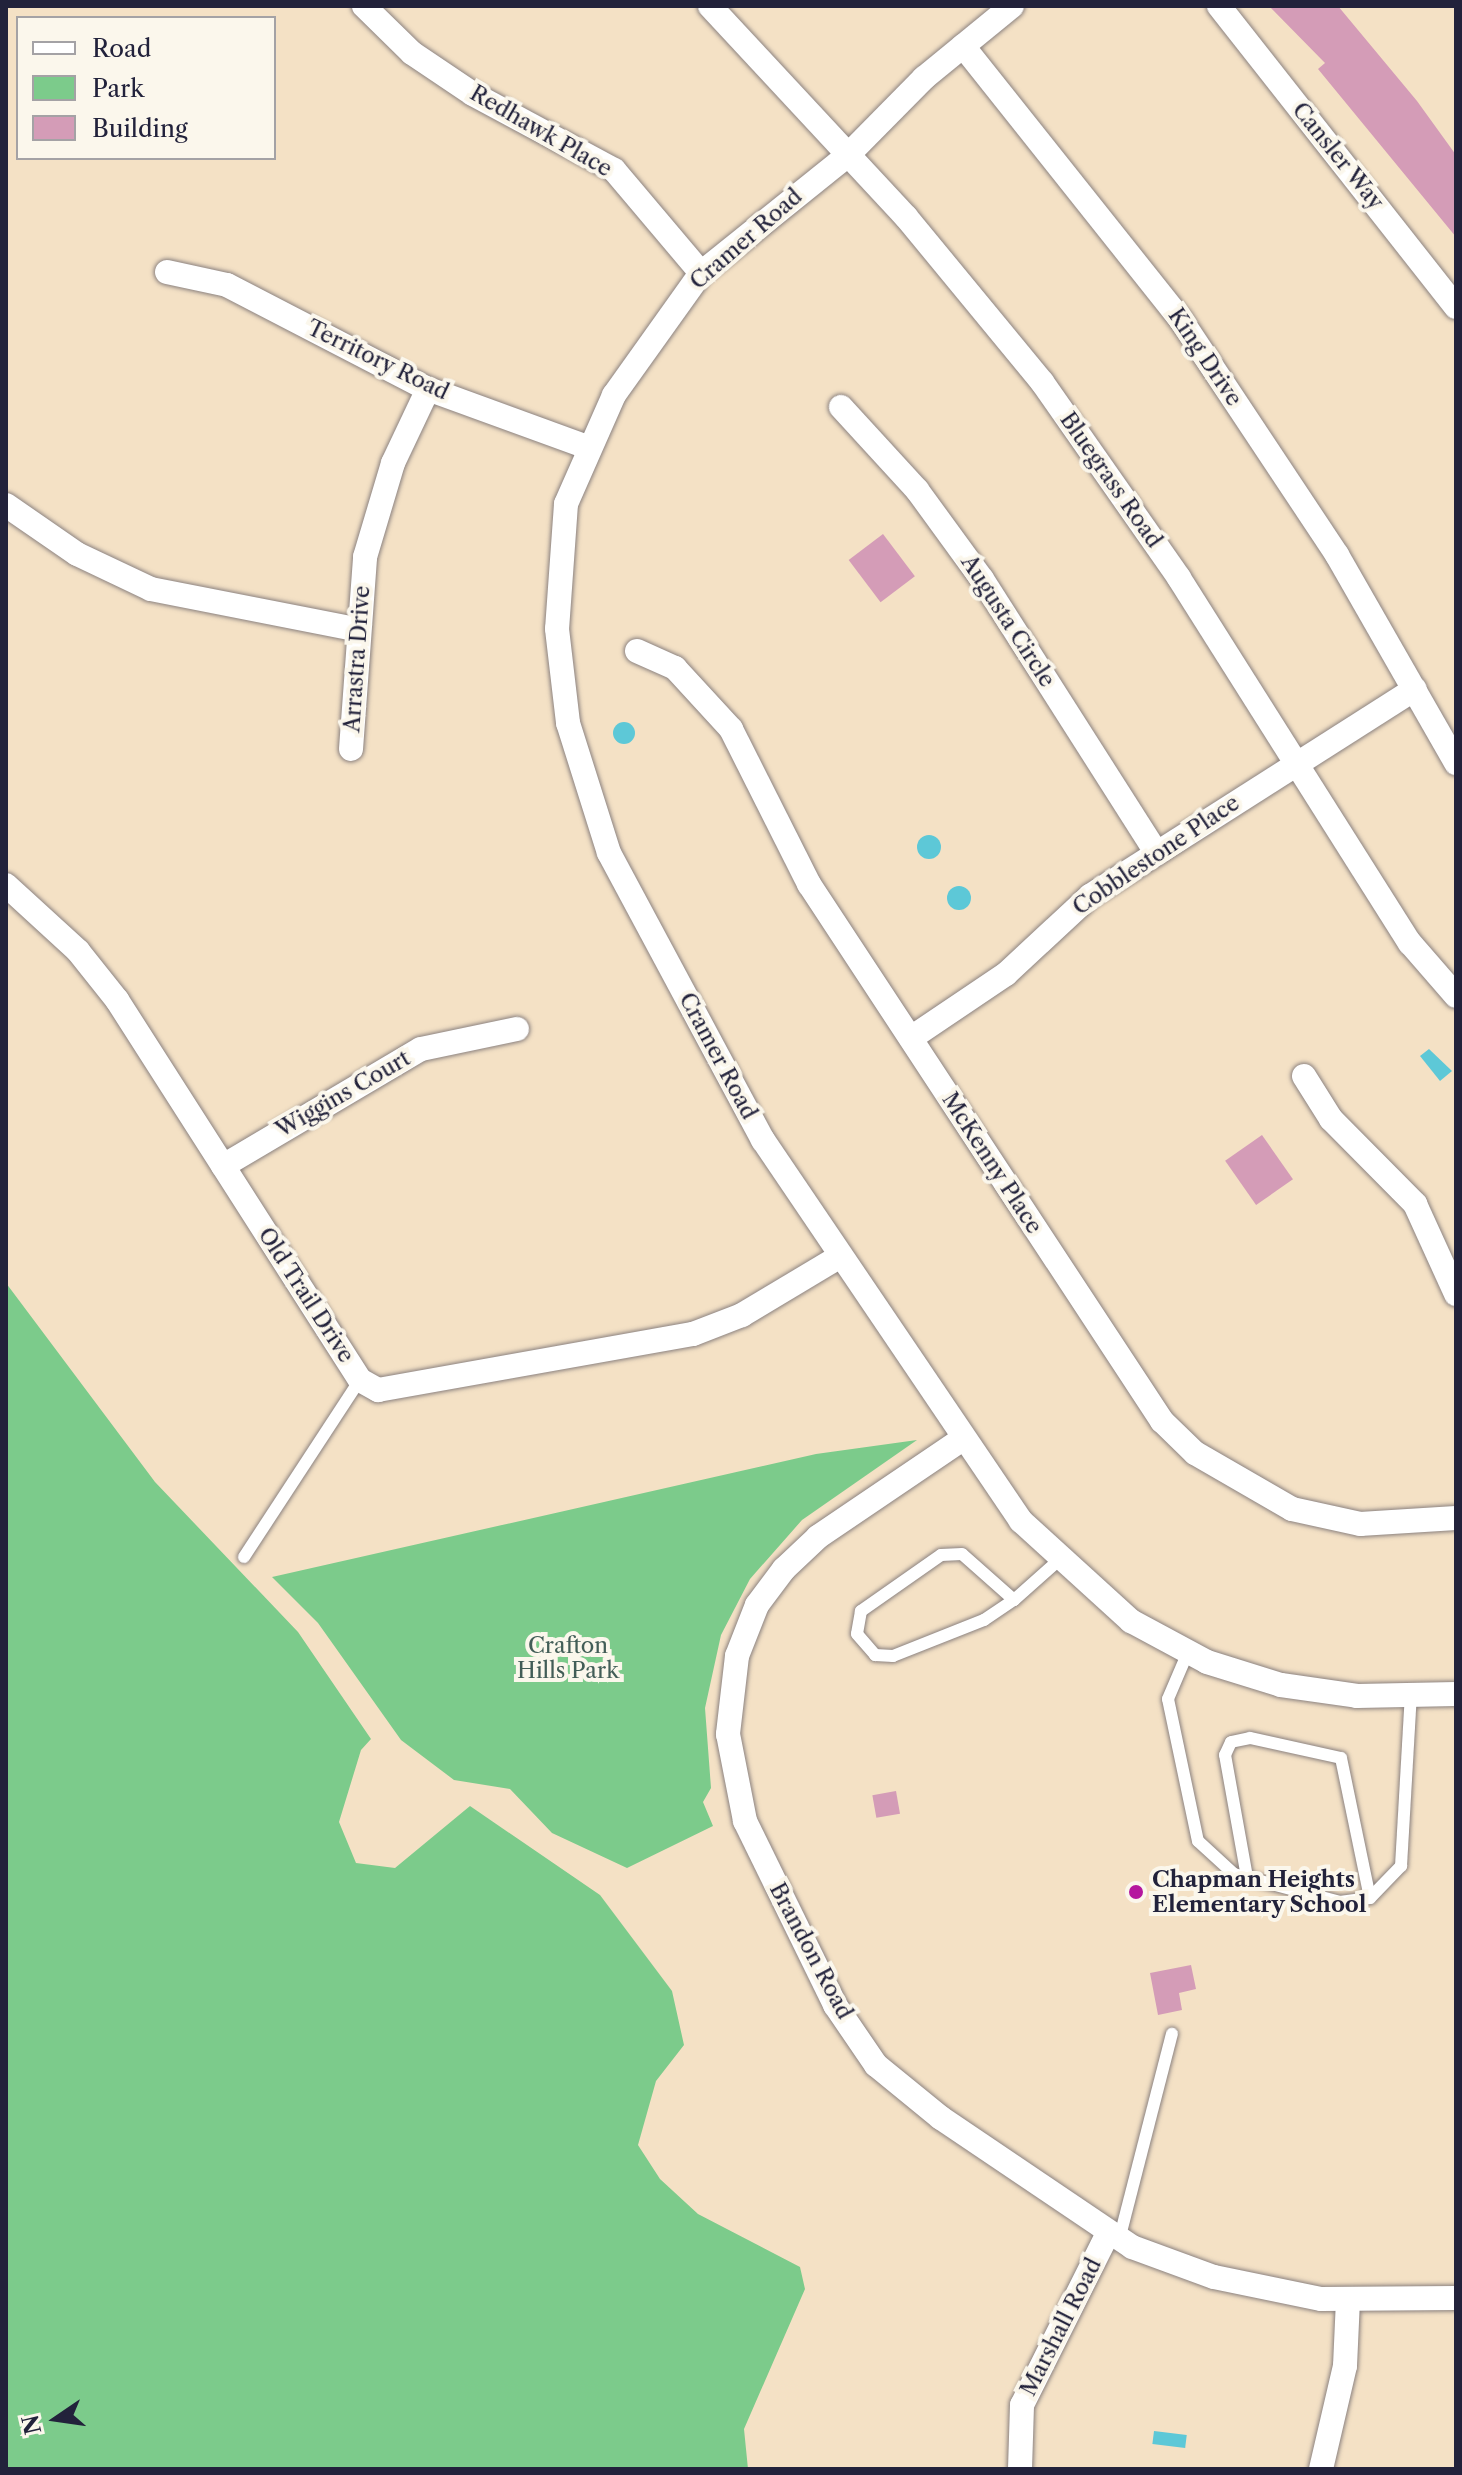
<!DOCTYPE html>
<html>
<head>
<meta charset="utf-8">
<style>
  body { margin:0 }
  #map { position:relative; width:1462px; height:2475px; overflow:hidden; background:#f4e1c5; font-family:"Libre Caslon Text",serif }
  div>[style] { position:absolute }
  .green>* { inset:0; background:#7ccb8b }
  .water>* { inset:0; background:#5dc8d7; transform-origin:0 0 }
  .round { border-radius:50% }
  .building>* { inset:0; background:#d49cb7; transform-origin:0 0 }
  .roads { filter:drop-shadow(0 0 2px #8b8280) drop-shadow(0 0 2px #8b8280) }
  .lane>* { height:12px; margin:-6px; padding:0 6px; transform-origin:6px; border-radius:6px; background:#fff }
  .street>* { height:24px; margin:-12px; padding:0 12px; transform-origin:12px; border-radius:12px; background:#fff }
  .dots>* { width:22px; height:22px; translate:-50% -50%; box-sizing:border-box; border:4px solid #fbf7ec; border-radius:50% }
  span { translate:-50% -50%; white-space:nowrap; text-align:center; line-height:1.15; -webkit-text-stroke:8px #fbf7ec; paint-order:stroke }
  .street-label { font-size:22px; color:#22223b }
  .park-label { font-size:22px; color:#425d57 }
  .poi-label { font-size:22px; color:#22223b; font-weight:700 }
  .left { translate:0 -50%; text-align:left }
  .frame { position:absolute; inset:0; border:8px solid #22223b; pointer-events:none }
  .legend { position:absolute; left:16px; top:16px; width:260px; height:144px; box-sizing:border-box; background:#fbf7ec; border:2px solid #a4a2a5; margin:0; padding:10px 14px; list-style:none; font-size:24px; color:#22223b }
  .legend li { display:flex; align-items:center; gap:16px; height:40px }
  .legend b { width:40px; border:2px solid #a4a2a5 }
  .north { position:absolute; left:16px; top:2379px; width:80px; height:80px; -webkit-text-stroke:6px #fbf7ec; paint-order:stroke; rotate:257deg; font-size:22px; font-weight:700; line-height:32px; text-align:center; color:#22223b }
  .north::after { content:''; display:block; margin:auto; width:28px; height:36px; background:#22223b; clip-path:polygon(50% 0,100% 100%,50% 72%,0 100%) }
</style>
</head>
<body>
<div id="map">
  <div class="green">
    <i style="clip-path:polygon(6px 1283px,155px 1482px,298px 1632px,371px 1739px,361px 1750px,339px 1822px,356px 1863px,395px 1868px,470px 1806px,600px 1895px,672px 1991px,684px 2045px,656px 2081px,638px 2145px,660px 2179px,698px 2214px,800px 2267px,805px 2289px,744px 2429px,748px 2469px,6px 2469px)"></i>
    <i style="clip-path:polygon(917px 1440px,802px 1520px,750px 1579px,721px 1635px,705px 1708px,711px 1788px,703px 1802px,713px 1826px,627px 1868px,552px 1833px,510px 1789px,454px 1780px,401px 1740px,318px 1623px,272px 1577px,816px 1454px)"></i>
  </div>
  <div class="water">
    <i class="round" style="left:613px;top:722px;width:22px;height:22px"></i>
    <i class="round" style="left:917px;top:835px;width:24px;height:24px"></i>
    <i class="round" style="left:947px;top:886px;width:24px;height:24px"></i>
    <i style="clip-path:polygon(1429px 1049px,1452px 1071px,1440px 1081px,1420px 1056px)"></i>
    <i style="left:1154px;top:2431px;width:33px;height:13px;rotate:7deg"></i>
  </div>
  <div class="building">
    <i style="clip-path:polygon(1269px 6px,1338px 6px,1417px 101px,1456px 155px,1456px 237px,1318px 69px,1325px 63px)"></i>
    <i style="left:883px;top:534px;width:53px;height:43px;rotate:53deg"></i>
    <i style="left:1262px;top:1135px;width:54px;height:45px;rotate:55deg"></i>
    <i style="left:896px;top:1791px;width:23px;height:24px;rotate:80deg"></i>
    <i style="clip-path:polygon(1191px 1965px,1196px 1989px,1179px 1993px,1182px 2010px,1158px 2015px,1150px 1973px)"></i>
  </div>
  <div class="roads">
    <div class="lane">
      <i style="left:244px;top:1557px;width:212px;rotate:-56.8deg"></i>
      <i style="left:1014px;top:1600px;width:69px;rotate:-138.5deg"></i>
      <i style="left:962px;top:1554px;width:21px;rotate:177deg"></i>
      <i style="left:941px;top:1555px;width:98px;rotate:145deg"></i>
      <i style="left:861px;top:1611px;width:23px;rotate:100deg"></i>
      <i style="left:857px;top:1634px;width:28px;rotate:49deg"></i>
      <i style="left:875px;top:1655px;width:18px;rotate:3deg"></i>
      <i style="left:893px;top:1656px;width:98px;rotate:-21.6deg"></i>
      <i style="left:984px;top:1620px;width:36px;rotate:-34deg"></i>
      <i style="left:1014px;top:1600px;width:59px;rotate:-41.6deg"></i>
      <i style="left:1188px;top:1652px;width:51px;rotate:113.1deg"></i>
      <i style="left:1168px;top:1699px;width:145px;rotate:78.1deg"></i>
      <i style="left:1198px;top:1841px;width:49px;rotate:42.5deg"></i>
      <i style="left:1234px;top:1874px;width:110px;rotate:14.8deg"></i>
      <i style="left:1340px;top:1902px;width:30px;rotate:-8deg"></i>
      <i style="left:1370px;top:1898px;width:45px;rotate:-45.9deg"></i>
      <i style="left:1401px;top:1866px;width:171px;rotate:-86.7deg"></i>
      <i style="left:1247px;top:1877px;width:124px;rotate:-100.2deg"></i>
      <i style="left:1225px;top:1755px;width:14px;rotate:-65deg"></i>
      <i style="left:1231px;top:1742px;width:19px;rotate:-12deg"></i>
      <i style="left:1250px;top:1738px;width:93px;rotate:12.4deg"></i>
      <i style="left:1341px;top:1758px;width:143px;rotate:78.3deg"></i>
      <i style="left:1119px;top:2240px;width:213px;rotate:-75.6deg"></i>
    </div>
    <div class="street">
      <i style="left:364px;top:6px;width:67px;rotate:44.4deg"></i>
      <i style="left:412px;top:53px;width:73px;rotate:33.9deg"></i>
      <i style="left:473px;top:94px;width:160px;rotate:28.3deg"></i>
      <i style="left:614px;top:170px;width:135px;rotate:49.8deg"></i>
      <i style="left:710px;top:6px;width:288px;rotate:47.1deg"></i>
      <i style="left:906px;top:217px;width:214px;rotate:50.5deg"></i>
      <i style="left:1042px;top:382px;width:239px;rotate:55deg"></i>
      <i style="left:1179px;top:578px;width:432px;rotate:57.7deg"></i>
      <i style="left:1410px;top:943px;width:70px;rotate:49deg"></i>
      <i style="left:1012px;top:6px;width:114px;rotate:140.7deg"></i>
      <i style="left:924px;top:78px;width:108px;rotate:134.6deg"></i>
      <i style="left:848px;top:155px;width:189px;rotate:141.2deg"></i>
      <i style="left:701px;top:273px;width:150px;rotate:125.5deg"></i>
      <i style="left:614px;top:395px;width:119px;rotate:113.8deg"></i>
      <i style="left:566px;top:504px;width:125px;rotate:94.1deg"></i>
      <i style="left:557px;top:629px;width:95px;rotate:83.3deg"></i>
      <i style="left:568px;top:723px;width:136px;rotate:72.5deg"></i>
      <i style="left:609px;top:853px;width:326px;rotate:61.8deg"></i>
      <i style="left:763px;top:1140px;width:460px;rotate:55.9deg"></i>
      <i style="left:1021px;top:1521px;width:149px;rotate:42.3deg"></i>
      <i style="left:1131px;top:1621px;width:86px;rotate:28.3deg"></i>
      <i style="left:1207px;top:1662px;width:77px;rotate:17.3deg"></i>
      <i style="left:1281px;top:1685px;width:77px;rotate:8.2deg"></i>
      <i style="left:1357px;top:1696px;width:99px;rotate:-1.2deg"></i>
      <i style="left:1219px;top:6px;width:383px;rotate:51.8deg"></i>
      <i style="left:963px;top:46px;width:350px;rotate:51.5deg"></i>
      <i style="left:1181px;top:320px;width:282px;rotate:56.4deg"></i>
      <i style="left:1337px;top:555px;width:240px;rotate:60.2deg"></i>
      <i style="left:167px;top:272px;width:61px;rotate:12.2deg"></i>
      <i style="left:227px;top:285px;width:226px;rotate:27.4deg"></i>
      <i style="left:428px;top:389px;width:172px;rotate:20deg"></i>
      <i style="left:841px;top:407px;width:113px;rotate:47.5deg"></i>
      <i style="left:917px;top:490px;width:110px;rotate:53.9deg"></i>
      <i style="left:982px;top:579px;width:322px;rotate:57.5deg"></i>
      <i style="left:6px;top:505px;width:86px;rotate:34.6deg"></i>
      <i style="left:77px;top:554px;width:82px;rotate:25.3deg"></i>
      <i style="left:151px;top:589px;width:208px;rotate:11.1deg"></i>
      <i style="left:637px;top:651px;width:42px;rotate:24.1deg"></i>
      <i style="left:675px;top:668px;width:83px;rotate:47.4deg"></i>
      <i style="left:731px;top:729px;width:174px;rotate:63.3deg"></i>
      <i style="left:809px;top:884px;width:643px;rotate:56.68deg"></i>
      <i style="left:1162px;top:1421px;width:46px;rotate:44.1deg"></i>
      <i style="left:1195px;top:1453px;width:112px;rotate:30deg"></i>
      <i style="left:1292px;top:1509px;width:70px;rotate:12.4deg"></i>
      <i style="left:1360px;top:1524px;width:96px;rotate:-3.6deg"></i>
      <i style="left:351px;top:749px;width:193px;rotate:-85.8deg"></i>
      <i style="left:365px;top:557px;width:98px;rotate:-73.4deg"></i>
      <i style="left:393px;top:463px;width:82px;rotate:-64.7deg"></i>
      <i style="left:6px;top:885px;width:98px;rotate:42.5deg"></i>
      <i style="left:78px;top:951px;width:63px;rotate:51.5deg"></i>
      <i style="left:117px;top:1000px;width:451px;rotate:57.4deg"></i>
      <i style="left:360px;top:1380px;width:21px;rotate:29deg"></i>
      <i style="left:378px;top:1390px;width:320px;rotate:-10.1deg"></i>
      <i style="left:693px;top:1334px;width:53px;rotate:-21.2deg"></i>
      <i style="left:742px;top:1315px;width:113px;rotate:-30.9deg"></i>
      <i style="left:911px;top:1038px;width:115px;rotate:-34deg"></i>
      <i style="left:1006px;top:974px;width:115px;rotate:-42.9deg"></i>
      <i style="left:1090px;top:896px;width:385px;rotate:-32.5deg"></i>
      <i style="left:1304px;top:1076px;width:51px;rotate:57.9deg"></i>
      <i style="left:1331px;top:1119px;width:120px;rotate:45.3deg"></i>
      <i style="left:1415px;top:1204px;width:99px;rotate:65.5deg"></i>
      <i style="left:223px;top:1166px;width:230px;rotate:-30.6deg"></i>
      <i style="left:421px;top:1049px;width:98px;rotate:-11.8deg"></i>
      <i style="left:961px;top:1440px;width:173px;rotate:145.9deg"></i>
      <i style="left:818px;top:1537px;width:47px;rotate:136.7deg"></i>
      <i style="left:784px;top:1569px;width:45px;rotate:126.9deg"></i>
      <i style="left:757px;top:1605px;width:55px;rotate:111.4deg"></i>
      <i style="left:737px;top:1656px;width:79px;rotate:96.6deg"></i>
      <i style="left:728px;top:1734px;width:89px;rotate:78.9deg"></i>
      <i style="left:745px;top:1821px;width:205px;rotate:63.9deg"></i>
      <i style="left:835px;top:2005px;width:73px;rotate:55.7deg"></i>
      <i style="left:876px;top:2065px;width:84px;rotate:39.2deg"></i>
      <i style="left:941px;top:2118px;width:230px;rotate:34deg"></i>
      <i style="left:1132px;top:2247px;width:87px;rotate:20.1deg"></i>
      <i style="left:1214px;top:2277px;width:109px;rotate:11.6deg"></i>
      <i style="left:1321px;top:2299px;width:135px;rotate:-0.4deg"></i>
      <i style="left:1020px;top:2469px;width:64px;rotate:-88.2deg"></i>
      <i style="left:1022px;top:2405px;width:190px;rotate:-63.4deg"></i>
      <i style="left:1321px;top:2469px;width:106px;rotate:-76.9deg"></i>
      <i style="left:1345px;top:2366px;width:66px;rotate:-87.4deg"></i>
    </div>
  </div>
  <div class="dots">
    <i style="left:1136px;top:1892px;background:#b5179e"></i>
  </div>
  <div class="street-label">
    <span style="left:541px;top:131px;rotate:30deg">Redhawk Place</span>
    <span style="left:1338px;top:156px;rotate:51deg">Cansler Way</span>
    <span style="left:746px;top:239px;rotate:-41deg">Cramer Road</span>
    <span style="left:1205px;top:357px;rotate:56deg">King Drive</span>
    <span style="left:378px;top:360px;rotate:26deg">Territory Road</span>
    <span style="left:1111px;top:480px;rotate:55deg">Bluegrass Road</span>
    <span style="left:1008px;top:621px;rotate:57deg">Augusta Circle</span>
    <span style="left:357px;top:659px;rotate:-86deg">Arrastra Drive</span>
    <span style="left:1156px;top:855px;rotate:-34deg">Cobblestone Place</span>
    <span style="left:718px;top:1056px;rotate:62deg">Cramer Road</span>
    <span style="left:343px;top:1094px;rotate:-30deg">Wiggins Court</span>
    <span style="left:992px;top:1163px;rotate:57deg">McKenny Place</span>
    <span style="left:306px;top:1295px;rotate:57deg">Old Trail Drive</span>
    <span style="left:811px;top:1951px;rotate:62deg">Brandon Road</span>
    <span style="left:1061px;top:2327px;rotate:-63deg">Marshall Road</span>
  </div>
  <div class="park-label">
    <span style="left:568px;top:1658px">Crafton<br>Hills Park</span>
  </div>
  <div class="poi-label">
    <span class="left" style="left:1152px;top:1892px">Chapman Heights<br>Elementary School</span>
  </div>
  <div class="frame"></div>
  <ul class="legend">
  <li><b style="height:10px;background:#fff"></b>Road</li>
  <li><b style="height:22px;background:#7ccb8b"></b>Park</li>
  <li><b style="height:22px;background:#d49cb7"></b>Building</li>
  </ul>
  <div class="north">N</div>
</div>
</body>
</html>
